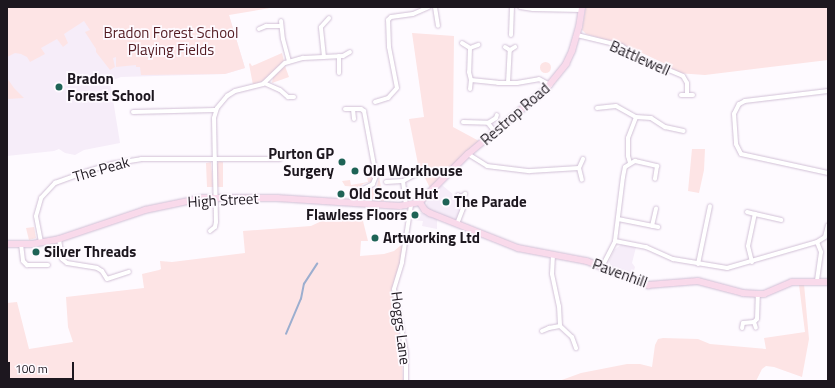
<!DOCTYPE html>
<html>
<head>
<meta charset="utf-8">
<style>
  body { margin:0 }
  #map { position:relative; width:835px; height:388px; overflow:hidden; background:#fefaff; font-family:"Titillium Web",sans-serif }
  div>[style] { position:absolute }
  .built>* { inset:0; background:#f6edf9 }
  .green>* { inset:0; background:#fde4e5 }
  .round { border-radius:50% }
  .stream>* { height:1.5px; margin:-0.75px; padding:0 0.75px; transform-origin:0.75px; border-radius:0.75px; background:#9caecf }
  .roads { filter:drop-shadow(0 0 1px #d1c0d6) drop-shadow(0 0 1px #d1c0d6) }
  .street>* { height:4px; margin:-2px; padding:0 2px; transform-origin:2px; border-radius:2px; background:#fff }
  .secondary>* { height:5.5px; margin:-2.75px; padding:0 2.75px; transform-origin:2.75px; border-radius:2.75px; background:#f9daeb }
  .dots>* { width:11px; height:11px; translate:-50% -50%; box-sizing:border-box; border:2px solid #fefaff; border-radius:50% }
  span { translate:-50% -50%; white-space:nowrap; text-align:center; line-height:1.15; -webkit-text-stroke:3.5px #fefaff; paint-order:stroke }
  .park-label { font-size:15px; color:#531c23 }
  .street-label { font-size:15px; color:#1d171f }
  .poi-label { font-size:15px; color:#1d171f; font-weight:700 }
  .left { translate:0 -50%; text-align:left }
  .right { translate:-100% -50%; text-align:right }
  .frame { position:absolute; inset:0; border:8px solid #1d171f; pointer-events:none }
  .scale { position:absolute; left:8px; top:362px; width:66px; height:18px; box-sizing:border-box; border:2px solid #1d171f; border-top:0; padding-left:5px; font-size:12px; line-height:14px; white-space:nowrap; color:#1d171f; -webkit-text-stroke:3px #fefaff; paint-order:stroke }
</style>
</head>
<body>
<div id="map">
  <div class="built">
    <i style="clip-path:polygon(229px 15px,245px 68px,225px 74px,121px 77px,110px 81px,120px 143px,84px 150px,75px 155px,65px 153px,59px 149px,54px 151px,7px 156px,7px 18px)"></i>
    <i style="clip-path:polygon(442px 185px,461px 201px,462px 207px,457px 218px,454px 221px,430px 211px,426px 206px,429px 197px)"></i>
    <i style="clip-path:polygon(412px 212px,428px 214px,437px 219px,437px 229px,422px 226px,423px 221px,411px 220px)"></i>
    <i style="clip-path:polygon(622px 244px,636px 247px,632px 263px,635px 267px,632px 278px,615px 271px,609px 262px,614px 250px)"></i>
  </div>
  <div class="green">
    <i style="clip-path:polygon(7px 7px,270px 7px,270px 8px,229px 15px,245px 68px,225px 74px,141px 75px,140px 67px,136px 67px,136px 65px,116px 67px,116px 57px,113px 58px,115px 67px,110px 70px,96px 52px,96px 49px,85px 32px,90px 30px,84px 21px,64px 34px,68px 43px,63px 47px,57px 39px,41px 48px,45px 54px,30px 62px,27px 57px,21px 54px,15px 53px,7px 57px)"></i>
    <i style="clip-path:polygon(586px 7px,828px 7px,828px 60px,705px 75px,677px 73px,670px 70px,670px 66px,627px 46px,586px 34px,582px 30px)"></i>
    <i style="clip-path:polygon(412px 33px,454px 36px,453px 127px,479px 141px,430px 188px,418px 164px,409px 119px,424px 117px)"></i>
    <i style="clip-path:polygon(282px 53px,284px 61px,263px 81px,253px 85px,249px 64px,250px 63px,252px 66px)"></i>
    <i class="round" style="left:539.5px;top:61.5px;width:11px;height:11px"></i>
    <i style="clip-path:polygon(285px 66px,289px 77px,272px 83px,273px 77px)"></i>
    <i style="clip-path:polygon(7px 78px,14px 88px,24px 98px,7px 99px)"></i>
    <i style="clip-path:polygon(692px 149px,705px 149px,704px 170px,699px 193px,688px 191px)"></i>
    <i style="clip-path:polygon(219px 161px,223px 162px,223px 187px,216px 187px,217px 164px)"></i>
    <i style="clip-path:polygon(211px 162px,213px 187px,207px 187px,206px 163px)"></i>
    <i style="clip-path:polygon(374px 176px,373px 181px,363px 184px,360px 187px,345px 186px,342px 181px,350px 180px,351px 185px,368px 182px,367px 177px)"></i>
    <i style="clip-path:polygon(379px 177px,384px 201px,362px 198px,363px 191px,368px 188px,374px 189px,377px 186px)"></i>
    <i style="clip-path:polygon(328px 218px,350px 218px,363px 221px,368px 241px,361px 241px,360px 256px,384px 254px,394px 251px,400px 246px,402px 246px,402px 258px,391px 291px,402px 351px,403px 381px,7px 381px,7px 303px,17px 302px,29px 349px,73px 342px,68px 327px,66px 297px,144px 288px,142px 274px,159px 270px,161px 269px,160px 261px,172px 262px,245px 253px,243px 231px,311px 226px)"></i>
    <i style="clip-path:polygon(34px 227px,36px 238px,29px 240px,26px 228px)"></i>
    <i style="clip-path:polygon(804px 284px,809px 339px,802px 377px,774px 367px,766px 366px,762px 369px,756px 381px,559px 381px,581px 373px,627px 364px,640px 364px,652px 367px,655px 345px,658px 339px,663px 338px,698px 339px,710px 344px,766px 349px,764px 338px,805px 332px,799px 285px)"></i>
  </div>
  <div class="stream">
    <i style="left:286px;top:334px;width:38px;rotate:-67deg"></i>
    <i style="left:301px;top:299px;width:15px;rotate:-79deg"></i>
    <i style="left:304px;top:284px;width:24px;rotate:-57deg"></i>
  </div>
  <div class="roads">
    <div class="street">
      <i style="left:435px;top:7px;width:19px;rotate:81deg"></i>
      <i style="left:520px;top:7px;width:13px;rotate:9deg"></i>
      <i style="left:533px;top:9px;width:48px;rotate:1.2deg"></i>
      <i style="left:281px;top:21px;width:18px;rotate:84deg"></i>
      <i style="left:283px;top:39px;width:23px;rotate:75deg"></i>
      <i style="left:259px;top:29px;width:8px;rotate:-23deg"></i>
      <i style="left:266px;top:26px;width:15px"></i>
      <i style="left:511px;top:35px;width:28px;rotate:-88deg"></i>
      <i style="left:577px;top:35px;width:46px;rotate:13.7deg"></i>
      <i style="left:622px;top:46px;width:14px;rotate:39deg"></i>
      <i style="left:633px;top:55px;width:54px;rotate:22.8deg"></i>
      <i style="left:683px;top:76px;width:8px;rotate:60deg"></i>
      <i style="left:687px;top:83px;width:12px;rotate:90deg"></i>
      <i style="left:462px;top:43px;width:9px;rotate:32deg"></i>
      <i style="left:470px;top:48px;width:9px;rotate:-21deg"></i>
      <i style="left:505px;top:47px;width:6px;rotate:31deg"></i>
      <i style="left:510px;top:50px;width:6px;rotate:-31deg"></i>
      <i style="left:470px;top:48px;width:24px;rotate:92deg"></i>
      <i style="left:469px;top:72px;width:8px;rotate:76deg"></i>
      <i style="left:471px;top:80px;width:27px;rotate:6deg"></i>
      <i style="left:498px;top:83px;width:19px"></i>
      <i style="left:517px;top:83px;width:22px;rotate:-10deg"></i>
      <i style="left:539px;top:79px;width:13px;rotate:29deg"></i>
      <i style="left:339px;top:56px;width:17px;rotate:90deg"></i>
      <i style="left:324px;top:57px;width:30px;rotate:-96deg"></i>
      <i style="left:321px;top:27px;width:12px;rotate:-48deg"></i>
      <i style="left:264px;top:83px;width:17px;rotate:24deg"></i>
      <i style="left:280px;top:90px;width:11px;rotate:41deg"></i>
      <i style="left:288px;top:97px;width:6px"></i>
      <i style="left:508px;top:83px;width:33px;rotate:-87deg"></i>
      <i style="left:470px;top:89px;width:9px;rotate:-84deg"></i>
      <i style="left:828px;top:91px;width:84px;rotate:173.1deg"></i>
      <i style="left:745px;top:101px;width:7px;rotate:153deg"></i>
      <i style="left:739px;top:104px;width:11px;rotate:117deg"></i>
      <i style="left:734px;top:114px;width:30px;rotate:86deg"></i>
      <i style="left:736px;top:144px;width:11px;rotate:63deg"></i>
      <i style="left:741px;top:154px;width:89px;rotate:12.3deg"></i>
      <i style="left:681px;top:95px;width:12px"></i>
      <i style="left:375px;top:102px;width:14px;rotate:-17deg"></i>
      <i style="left:388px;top:98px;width:13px;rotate:-48deg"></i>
      <i style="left:397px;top:88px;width:42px;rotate:-101deg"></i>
      <i style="left:389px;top:47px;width:27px;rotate:-92deg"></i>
      <i style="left:388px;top:20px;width:4px;rotate:-45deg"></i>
      <i style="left:391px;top:17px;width:22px;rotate:-8deg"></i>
      <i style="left:413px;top:14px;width:17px;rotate:-24deg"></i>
      <i style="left:597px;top:108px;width:19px;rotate:-6deg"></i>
      <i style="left:616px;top:106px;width:23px;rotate:29deg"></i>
      <i style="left:345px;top:109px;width:16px"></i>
      <i style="left:361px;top:109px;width:4px;rotate:34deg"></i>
      <i style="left:364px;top:111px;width:66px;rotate:79.5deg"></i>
      <i style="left:376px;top:176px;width:9px;rotate:111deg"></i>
      <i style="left:373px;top:184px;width:13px;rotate:153deg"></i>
      <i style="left:361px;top:190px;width:13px;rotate:99deg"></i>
      <i style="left:353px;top:109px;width:10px;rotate:84deg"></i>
      <i style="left:133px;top:112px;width:82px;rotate:-1.4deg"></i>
      <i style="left:463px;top:122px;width:25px;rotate:2deg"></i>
      <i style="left:488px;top:123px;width:11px;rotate:52deg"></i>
      <i style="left:488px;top:123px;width:9px;rotate:-32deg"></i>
      <i style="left:496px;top:118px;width:3px;rotate:-72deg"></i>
      <i style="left:468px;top:154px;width:22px;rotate:32deg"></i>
      <i style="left:487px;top:166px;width:8px;rotate:7deg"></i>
      <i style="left:495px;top:167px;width:35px;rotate:7deg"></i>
      <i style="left:530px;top:171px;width:49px;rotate:-3.5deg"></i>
      <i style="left:579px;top:168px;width:12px;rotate:76deg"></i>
      <i style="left:630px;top:163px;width:7px;rotate:-106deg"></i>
      <i style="left:628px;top:156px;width:18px;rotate:-90deg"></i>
      <i style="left:628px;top:138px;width:22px;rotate:-69deg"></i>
      <i style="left:636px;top:117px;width:15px;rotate:4deg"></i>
      <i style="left:651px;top:118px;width:17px;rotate:33deg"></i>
      <i style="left:665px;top:127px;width:19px;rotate:12deg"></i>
      <i style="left:579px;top:168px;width:10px;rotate:-66deg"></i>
      <i style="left:403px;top:181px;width:17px;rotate:-28deg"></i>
      <i style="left:386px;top:182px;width:17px;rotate:-3deg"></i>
      <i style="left:403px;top:181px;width:25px;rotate:83deg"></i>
      <i style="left:461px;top:198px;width:6px;rotate:-45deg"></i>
      <i style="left:747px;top:212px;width:8px;rotate:14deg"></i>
      <i style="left:618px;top:219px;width:41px;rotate:11.3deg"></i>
      <i style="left:457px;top:224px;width:19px;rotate:-69deg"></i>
      <i style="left:464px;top:206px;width:6px;rotate:-99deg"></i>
      <i style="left:463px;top:200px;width:7px;rotate:-135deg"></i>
      <i style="left:652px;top:226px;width:18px;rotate:-77deg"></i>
      <i style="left:210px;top:231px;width:6px;rotate:-39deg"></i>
      <i style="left:215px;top:227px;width:5px;rotate:-79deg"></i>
      <i style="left:216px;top:222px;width:104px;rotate:-91.1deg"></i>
      <i style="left:214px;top:118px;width:10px;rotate:-73deg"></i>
      <i style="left:217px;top:108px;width:16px;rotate:-50deg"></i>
      <i style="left:227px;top:96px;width:9px;rotate:-32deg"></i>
      <i style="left:235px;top:91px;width:29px;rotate:-14deg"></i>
      <i style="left:263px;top:84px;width:30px;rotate:-44deg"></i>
      <i style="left:285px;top:63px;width:19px;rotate:-16deg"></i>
      <i style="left:303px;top:58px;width:40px;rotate:-2.9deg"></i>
      <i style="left:343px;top:56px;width:8px;rotate:-30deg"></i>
      <i style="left:59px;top:239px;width:20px;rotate:81deg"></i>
      <i style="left:62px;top:259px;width:6px;rotate:39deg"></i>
      <i style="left:67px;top:263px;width:30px;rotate:9deg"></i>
      <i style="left:97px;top:268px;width:6px;rotate:31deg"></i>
      <i style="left:102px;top:271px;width:9px;rotate:58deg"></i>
      <i style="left:107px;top:279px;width:23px;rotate:-18deg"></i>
      <i style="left:615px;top:241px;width:64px;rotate:-82.9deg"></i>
      <i style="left:623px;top:177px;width:10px;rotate:-79deg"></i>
      <i style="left:625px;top:167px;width:12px;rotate:-31deg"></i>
      <i style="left:635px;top:161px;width:23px;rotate:13deg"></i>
      <i style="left:657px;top:166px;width:13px;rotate:99deg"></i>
      <i style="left:41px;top:242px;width:26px;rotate:-101deg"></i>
      <i style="left:36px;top:216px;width:19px;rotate:-74deg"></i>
      <i style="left:41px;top:198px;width:21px;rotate:-47deg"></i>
      <i style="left:55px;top:183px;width:32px;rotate:-20deg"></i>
      <i style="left:85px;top:172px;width:27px;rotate:-17deg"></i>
      <i style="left:111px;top:164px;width:30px;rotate:-9deg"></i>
      <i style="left:141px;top:159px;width:139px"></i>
      <i style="left:817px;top:242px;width:9px;rotate:-32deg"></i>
      <i style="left:825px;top:237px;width:12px;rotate:-76deg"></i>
      <i style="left:21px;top:244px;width:17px;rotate:83deg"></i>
      <i style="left:23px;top:261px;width:6px;rotate:45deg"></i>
      <i style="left:27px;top:265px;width:21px"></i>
      <i style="left:553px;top:255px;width:19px;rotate:93deg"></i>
      <i style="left:552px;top:274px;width:33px;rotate:78deg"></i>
      <i style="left:559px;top:306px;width:20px;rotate:87deg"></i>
      <i style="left:560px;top:326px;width:16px;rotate:43deg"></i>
      <i style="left:572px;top:337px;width:12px;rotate:70deg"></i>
      <i style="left:752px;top:262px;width:16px;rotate:-104deg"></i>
      <i style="left:748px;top:246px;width:33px;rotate:-78deg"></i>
      <i style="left:755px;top:214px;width:27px;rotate:13deg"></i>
      <i style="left:698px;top:264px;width:59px;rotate:-78.3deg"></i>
      <i style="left:602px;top:267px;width:29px;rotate:-63deg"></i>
      <i style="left:615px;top:241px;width:32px;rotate:11deg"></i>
      <i style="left:646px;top:247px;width:30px;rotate:24deg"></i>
      <i style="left:673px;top:259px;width:55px;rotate:9.5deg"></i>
      <i style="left:727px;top:268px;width:94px;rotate:-16.1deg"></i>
      <i style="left:817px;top:242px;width:11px;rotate:68deg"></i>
      <i style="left:821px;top:252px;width:29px;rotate:98deg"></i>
      <i style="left:754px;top:322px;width:6px;rotate:72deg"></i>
      <i style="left:742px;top:328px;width:5px;rotate:-79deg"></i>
      <i style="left:743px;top:323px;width:11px;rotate:-5deg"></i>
      <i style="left:754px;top:322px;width:4px;rotate:-45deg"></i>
      <i style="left:757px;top:319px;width:25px;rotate:-88deg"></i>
      <i style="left:542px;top:331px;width:8px;rotate:-23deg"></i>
      <i style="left:549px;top:328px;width:11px;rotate:-10deg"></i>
      <i style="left:406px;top:381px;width:28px;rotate:-90deg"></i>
      <i style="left:406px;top:353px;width:65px;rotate:-100.6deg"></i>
      <i style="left:394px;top:289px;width:28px;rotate:-73deg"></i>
      <i style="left:402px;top:262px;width:58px;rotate:-81deg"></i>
    </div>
    <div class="secondary">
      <i style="left:420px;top:202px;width:9px;rotate:58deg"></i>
      <i style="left:425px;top:210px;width:6px;rotate:31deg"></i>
      <i style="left:430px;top:213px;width:95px;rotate:21.7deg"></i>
      <i style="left:518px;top:248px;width:70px;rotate:10.7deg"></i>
      <i style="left:587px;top:261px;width:66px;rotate:21.5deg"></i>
      <i style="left:648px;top:285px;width:50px;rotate:-4.6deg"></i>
      <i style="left:698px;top:281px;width:47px;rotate:14.9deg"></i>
      <i style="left:743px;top:293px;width:15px;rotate:4deg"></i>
      <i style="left:758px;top:294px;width:6px"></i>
      <i style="left:764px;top:294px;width:30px;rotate:-23deg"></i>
      <i style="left:792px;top:282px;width:36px"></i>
      <i style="left:7px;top:244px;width:25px"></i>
      <i style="left:32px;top:244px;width:27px;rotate:-10deg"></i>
      <i style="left:59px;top:239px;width:91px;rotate:-18.6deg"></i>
      <i style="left:145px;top:210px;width:59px;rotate:-11.7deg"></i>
      <i style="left:203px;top:198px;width:74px"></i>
      <i style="left:277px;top:198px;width:123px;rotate:3.7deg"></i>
      <i style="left:400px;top:206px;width:20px;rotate:-11deg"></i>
      <i style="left:420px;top:202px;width:68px;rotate:-45deg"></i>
      <i style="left:468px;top:154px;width:102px;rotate:-39.8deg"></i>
      <i style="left:546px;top:89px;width:32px;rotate:-51deg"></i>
      <i style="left:566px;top:64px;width:14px;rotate:-65deg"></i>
      <i style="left:572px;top:51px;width:25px;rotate:-74deg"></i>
      <i style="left:579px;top:27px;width:20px;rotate:-81deg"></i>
    </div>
  </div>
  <div class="dots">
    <i style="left:59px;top:87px;background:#1e6356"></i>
    <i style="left:342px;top:162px;background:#1e6356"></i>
    <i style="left:355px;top:171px;background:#1e6356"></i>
    <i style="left:341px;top:194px;background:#1e6356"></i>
    <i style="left:446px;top:202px;background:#1e6356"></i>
    <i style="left:415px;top:215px;background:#1e6356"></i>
    <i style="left:375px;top:238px;background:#1e6356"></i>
    <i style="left:36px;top:252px;background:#1e6356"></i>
  </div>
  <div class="park-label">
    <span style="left:171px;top:41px">Bradon Forest School<br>Playing Fields</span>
  </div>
  <div class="street-label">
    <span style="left:640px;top:58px;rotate:24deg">Battlewell</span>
    <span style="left:515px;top:114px;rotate:-41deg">Restrop Road</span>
    <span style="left:101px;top:169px;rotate:-16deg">The Peak</span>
    <span style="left:223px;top:200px;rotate:-3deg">High Street</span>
    <span style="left:620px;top:273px;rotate:20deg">Pavenhill</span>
    <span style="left:401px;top:328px;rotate:83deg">Hoggs Lane</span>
  </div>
  <div class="poi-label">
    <span class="left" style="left:67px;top:87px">Bradon<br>Forest School</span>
    <span class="right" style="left:334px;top:162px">Purton GP<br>Surgery</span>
    <span class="left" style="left:363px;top:171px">Old Workhouse</span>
    <span class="left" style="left:349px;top:194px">Old Scout Hut</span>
    <span class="left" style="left:454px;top:202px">The Parade</span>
    <span class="right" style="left:407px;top:215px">Flawless Floors</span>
    <span class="left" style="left:383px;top:238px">Artworking Ltd</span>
    <span class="left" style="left:44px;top:252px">Silver Threads</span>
  </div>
  <div class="frame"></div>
  <div class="scale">100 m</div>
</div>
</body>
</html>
